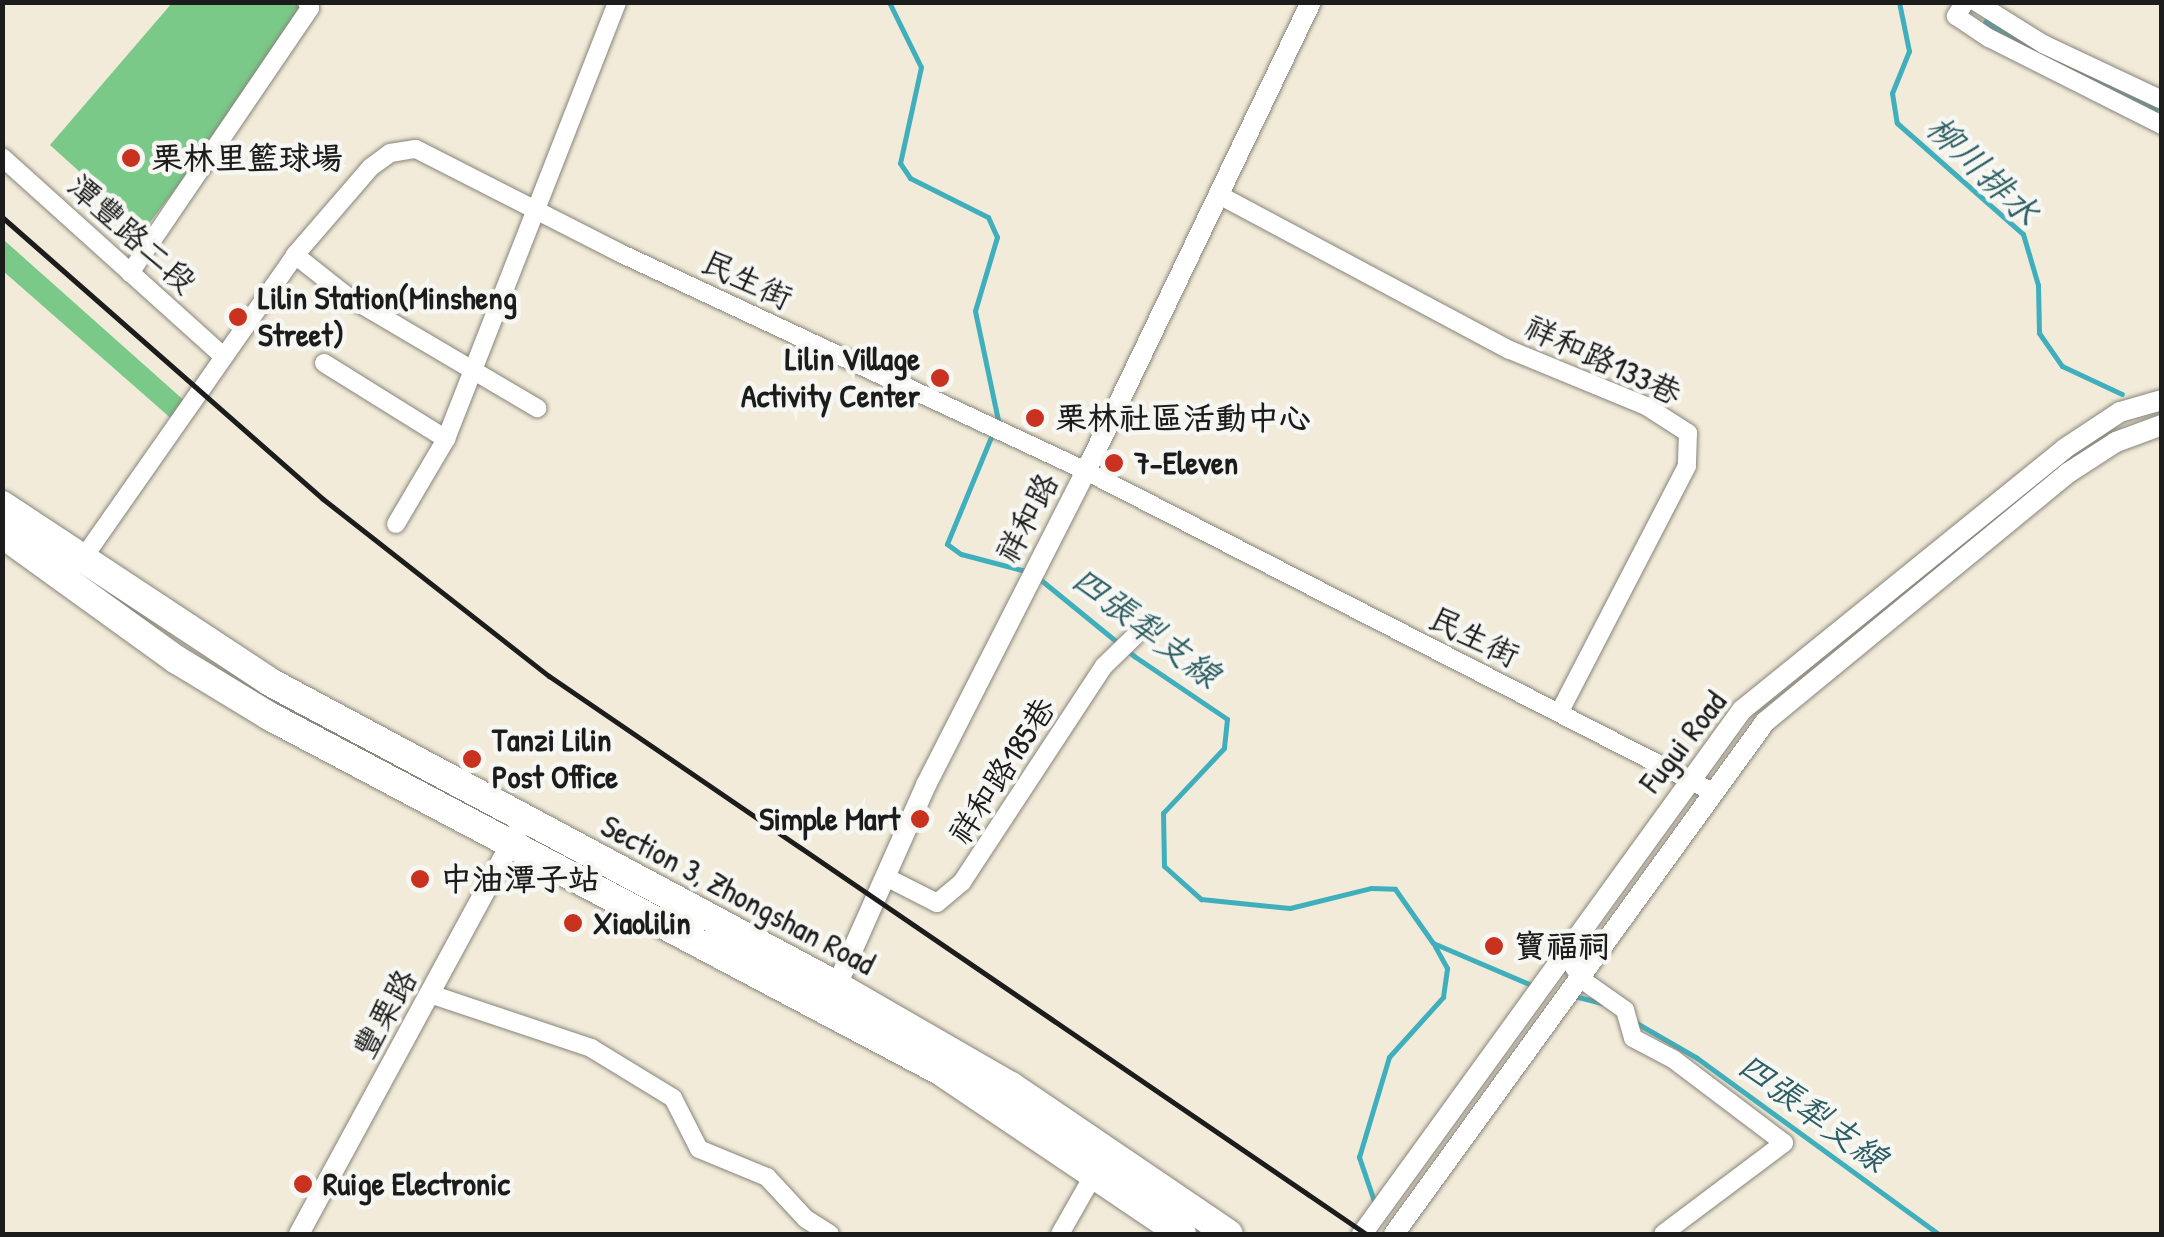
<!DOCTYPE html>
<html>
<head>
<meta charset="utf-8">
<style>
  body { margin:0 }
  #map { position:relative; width:2164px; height:1237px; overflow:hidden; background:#f2ebd9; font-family:"Patrick Hand","LXGW WenKai TC",sans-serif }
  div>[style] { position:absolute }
  .green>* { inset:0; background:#7ac989 }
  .water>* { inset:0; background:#40afbd; transform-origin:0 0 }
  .stream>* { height:5px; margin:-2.5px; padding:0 2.5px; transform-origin:2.5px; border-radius:2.5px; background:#40afbd }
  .roads { filter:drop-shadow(0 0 2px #87847a) drop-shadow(0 0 2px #87847a) }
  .minor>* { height:18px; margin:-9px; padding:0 9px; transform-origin:9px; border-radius:9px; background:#fff }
  .tertiary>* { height:20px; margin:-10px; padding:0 10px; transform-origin:10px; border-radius:10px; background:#fff }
  .primary>* { height:28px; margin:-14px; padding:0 14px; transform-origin:14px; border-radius:14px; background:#fff }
  .rail>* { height:5px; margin:-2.5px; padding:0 2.5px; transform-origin:2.5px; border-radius:2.5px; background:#1c1c1c }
  .dots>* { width:28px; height:28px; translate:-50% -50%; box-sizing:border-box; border:5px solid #f6f6f2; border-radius:50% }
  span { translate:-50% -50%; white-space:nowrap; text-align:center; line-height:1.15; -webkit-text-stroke:9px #f6f6f2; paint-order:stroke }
  .poi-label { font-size:32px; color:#1c1c1c; font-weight:700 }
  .left { translate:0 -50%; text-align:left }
  .right { translate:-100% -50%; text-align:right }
  .street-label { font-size:32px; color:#1c1c1c }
  .water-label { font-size:35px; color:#2c5e64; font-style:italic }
  .frame { position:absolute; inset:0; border:5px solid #1c1c1c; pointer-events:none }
</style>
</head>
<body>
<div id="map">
  <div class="green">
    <i style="clip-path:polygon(172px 3px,318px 3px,144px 230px,50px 145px)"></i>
    <i style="clip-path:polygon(5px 241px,187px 403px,174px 421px,3px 271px)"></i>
  </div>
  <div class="water">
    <i style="left:1987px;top:15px;width:196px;height:13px;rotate:27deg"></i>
  </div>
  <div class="stream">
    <i style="left:889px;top:2px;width:72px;rotate:63.8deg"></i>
    <i style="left:921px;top:67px;width:98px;rotate:102.3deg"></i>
    <i style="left:900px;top:163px;width:18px;rotate:56deg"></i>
    <i style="left:910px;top:178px;width:87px;rotate:26.6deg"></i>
    <i style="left:988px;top:217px;width:22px;rotate:66deg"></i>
    <i style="left:997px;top:237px;width:77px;rotate:106.6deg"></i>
    <i style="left:975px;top:311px;width:111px;rotate:78.1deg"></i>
    <i style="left:998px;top:420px;width:134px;rotate:112.4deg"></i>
    <i style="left:947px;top:544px;width:17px;rotate:36deg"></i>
    <i style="left:961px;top:554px;width:67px;rotate:14.7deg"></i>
    <i style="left:1899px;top:2px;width:50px;rotate:78.5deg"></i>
    <i style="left:1909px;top:51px;width:45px;rotate:112deg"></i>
    <i style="left:1892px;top:93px;width:30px;rotate:81deg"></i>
    <i style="left:1897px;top:123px;width:168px;rotate:41.4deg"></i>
    <i style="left:2023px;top:234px;width:53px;rotate:73.6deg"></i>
    <i style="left:2038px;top:285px;width:48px;rotate:88.8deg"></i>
    <i style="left:2039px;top:333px;width:40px;rotate:55.1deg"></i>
    <i style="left:2062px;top:366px;width:66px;rotate:25deg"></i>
    <i style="left:1036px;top:576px;width:127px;rotate:39.2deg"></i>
    <i style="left:1134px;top:656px;width:112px;rotate:34.1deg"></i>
    <i style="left:1227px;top:719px;width:29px;rotate:96deg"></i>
    <i style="left:1224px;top:748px;width:89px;rotate:133.2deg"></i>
    <i style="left:1163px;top:813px;width:53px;rotate:88.9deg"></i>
    <i style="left:1164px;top:866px;width:50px;rotate:41.7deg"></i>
    <i style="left:1201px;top:899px;width:89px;rotate:5.8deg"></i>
    <i style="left:1290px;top:908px;width:83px;rotate:-13.9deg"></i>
    <i style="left:1371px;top:888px;width:24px;rotate:2deg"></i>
    <i style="left:1395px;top:889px;width:66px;rotate:54.9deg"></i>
    <i style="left:1433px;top:943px;width:110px;rotate:23.1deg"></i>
    <i style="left:1574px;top:996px;width:29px;rotate:14deg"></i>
    <i style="left:1633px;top:1021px;width:74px;rotate:30deg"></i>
    <i style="left:1697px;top:1058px;width:298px;rotate:36.1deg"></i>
    <i style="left:1375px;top:1204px;width:50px;rotate:-108.8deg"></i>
    <i style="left:1359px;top:1157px;width:104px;rotate:-73.3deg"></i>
    <i style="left:1389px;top:1057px;width:81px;rotate:-48deg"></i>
    <i style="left:1443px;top:997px;width:29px;rotate:-82deg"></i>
    <i style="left:1447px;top:968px;width:25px;rotate:-119deg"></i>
  </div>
  <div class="roads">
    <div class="minor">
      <i style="left:1965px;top:2px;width:17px;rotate:123deg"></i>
      <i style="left:1956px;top:16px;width:40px;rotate:34deg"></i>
      <i style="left:1989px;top:38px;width:194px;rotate:26.7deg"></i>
      <i style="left:1976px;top:2px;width:79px;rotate:32.1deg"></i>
      <i style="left:2043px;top:44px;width:132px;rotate:25.2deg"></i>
      <i style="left:2px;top:157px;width:297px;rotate:42deg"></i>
      <i style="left:1221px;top:196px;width:327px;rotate:28.1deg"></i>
      <i style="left:1510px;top:350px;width:147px;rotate:22.4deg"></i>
      <i style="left:1646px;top:406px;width:50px;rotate:32.7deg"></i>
      <i style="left:1688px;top:433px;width:33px;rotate:92deg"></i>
      <i style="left:1687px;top:466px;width:276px;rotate:117.4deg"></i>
      <i style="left:295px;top:255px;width:66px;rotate:38.3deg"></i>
      <i style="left:347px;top:296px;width:221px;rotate:30.5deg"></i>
      <i style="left:130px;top:273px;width:320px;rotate:-55.8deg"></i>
      <i style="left:310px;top:8px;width:7px;rotate:-117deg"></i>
      <i style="left:324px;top:363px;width:144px;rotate:31.9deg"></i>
      <i style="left:396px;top:524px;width:99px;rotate:-59.5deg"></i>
      <i style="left:446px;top:439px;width:469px;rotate:-68.6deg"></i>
      <i style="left:79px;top:564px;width:377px;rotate:-55deg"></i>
      <i style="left:295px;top:255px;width:116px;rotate:-49.2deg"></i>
      <i style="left:371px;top:167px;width:24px;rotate:-36deg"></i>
      <i style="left:390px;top:153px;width:26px;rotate:-9deg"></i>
      <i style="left:416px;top:149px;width:229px;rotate:27deg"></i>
      <i style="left:620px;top:253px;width:514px;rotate:25.07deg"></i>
      <i style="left:1086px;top:471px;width:702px;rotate:27.11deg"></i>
      <i style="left:886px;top:877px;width:57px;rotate:27deg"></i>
      <i style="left:937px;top:903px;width:33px;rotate:-40deg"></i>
      <i style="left:962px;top:882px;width:258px;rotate:-56.7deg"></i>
      <i style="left:1104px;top:666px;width:43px;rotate:-44.1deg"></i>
      <i style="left:1565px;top:952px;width:31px;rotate:59deg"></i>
      <i style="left:1581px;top:979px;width:54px;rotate:35.2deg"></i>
      <i style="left:1625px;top:1010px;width:29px;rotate:74deg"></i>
      <i style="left:1633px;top:1038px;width:45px;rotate:27.7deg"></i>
      <i style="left:1673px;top:1059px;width:139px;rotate:37.1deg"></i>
      <i style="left:1784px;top:1143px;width:151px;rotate:143.1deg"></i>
      <i style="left:430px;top:994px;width:170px;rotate:18.5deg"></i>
      <i style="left:591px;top:1048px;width:96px;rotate:31.4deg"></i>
      <i style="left:673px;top:1098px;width:57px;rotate:63deg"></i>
      <i style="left:699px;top:1149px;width:74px;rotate:22.4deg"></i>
      <i style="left:767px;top:1177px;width:57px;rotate:47.1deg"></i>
      <i style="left:806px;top:1219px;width:28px;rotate:32deg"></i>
      <i style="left:1060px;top:1234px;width:75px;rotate:-60.4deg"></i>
    </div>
    <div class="tertiary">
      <i style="left:833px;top:994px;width:229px;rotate:-66deg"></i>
      <i style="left:926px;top:785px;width:352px;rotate:-63deg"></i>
      <i style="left:1086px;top:471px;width:520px;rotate:-64.37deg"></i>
      <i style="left:299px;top:1234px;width:457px;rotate:-61.5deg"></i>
      <i style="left:1362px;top:1234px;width:647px;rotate:-54.05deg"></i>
      <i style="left:1742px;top:710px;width:414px;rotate:-39deg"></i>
      <i style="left:2064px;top:449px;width:67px;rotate:-33.5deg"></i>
      <i style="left:2120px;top:412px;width:44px;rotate:-15.9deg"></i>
      <i style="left:1394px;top:1234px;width:632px;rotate:-54.07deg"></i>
      <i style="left:1765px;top:722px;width:392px;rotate:-39.4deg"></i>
      <i style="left:2068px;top:473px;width:57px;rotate:-32.9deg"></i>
      <i style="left:2116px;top:442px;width:49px;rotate:-20.3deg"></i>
    </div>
    <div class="primary">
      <i style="left:2px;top:505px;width:321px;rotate:33.4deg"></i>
      <i style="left:270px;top:682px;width:642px;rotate:28.16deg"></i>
      <i style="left:836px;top:985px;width:202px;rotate:30deg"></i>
      <i style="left:1011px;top:1086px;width:263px;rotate:34.2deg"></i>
      <i style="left:2px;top:534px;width:216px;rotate:35.8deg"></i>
      <i style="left:177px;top:660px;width:108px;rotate:31.3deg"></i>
      <i style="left:269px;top:716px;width:759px;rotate:27.88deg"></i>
      <i style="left:940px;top:1071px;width:292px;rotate:34deg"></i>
    </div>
  </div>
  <div class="rail">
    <i style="left:2px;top:217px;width:427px;rotate:41.3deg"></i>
    <i style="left:323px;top:499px;width:287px;rotate:38.1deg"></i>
    <i style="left:549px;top:676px;width:989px;rotate:34.33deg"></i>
  </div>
  <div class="dots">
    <i style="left:131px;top:158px;background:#c8321e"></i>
    <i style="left:238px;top:317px;background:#c8321e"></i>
    <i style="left:940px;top:378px;background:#c8321e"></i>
    <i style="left:1035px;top:418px;background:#c8321e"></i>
    <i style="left:1114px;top:463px;background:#c8321e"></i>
    <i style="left:472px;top:759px;background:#c8321e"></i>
    <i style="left:920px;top:819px;background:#c8321e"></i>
    <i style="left:420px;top:879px;background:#c8321e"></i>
    <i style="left:573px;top:923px;background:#c8321e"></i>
    <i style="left:1494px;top:946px;background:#c8321e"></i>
    <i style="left:303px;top:1184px;background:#c8321e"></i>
  </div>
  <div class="poi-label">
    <span class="left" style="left:151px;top:158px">栗林里籃球場</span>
    <span class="left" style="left:258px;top:317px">Lilin Station(Minsheng<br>Street)</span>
    <span class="right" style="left:920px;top:378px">Lilin Village<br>Activity Center</span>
    <span class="left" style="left:1055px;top:418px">栗林社區活動中心</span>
    <span class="left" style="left:1134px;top:463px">7-Eleven</span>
    <span class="left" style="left:492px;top:759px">Tanzi Lilin<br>Post Office</span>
    <span class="right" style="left:900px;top:819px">Simple Mart</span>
    <span class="left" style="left:440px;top:879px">中油潭子站</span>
    <span class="left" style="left:593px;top:923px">Xiaolilin</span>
    <span class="left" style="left:1514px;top:946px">寶福祠</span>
    <span class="left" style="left:323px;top:1184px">Ruige Electronic</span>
  </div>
  <div class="street-label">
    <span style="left:132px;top:234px;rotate:42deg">潭豐路二段</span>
    <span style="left:747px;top:280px;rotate:25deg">民生街</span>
    <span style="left:1603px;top:360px;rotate:25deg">祥和路133巷</span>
    <span style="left:1027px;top:518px;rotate:-62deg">祥和路</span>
    <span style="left:1474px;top:637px;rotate:26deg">民生街</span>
    <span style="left:1683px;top:742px;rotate:-52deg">Fugui Road</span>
    <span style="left:1002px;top:771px;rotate:-57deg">祥和路185巷</span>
    <span style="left:738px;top:895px;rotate:28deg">Section 3, Zhongshan Road</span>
    <span style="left:385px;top:1014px;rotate:-61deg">豐栗路</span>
  </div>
  <div class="water-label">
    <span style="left:1983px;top:170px;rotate:44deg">柳川排水</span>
    <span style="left:1146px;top:627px;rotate:37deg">四張犁支線</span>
    <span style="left:1813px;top:1112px;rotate:36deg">四張犁支線</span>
  </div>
  <div class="frame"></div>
</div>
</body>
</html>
